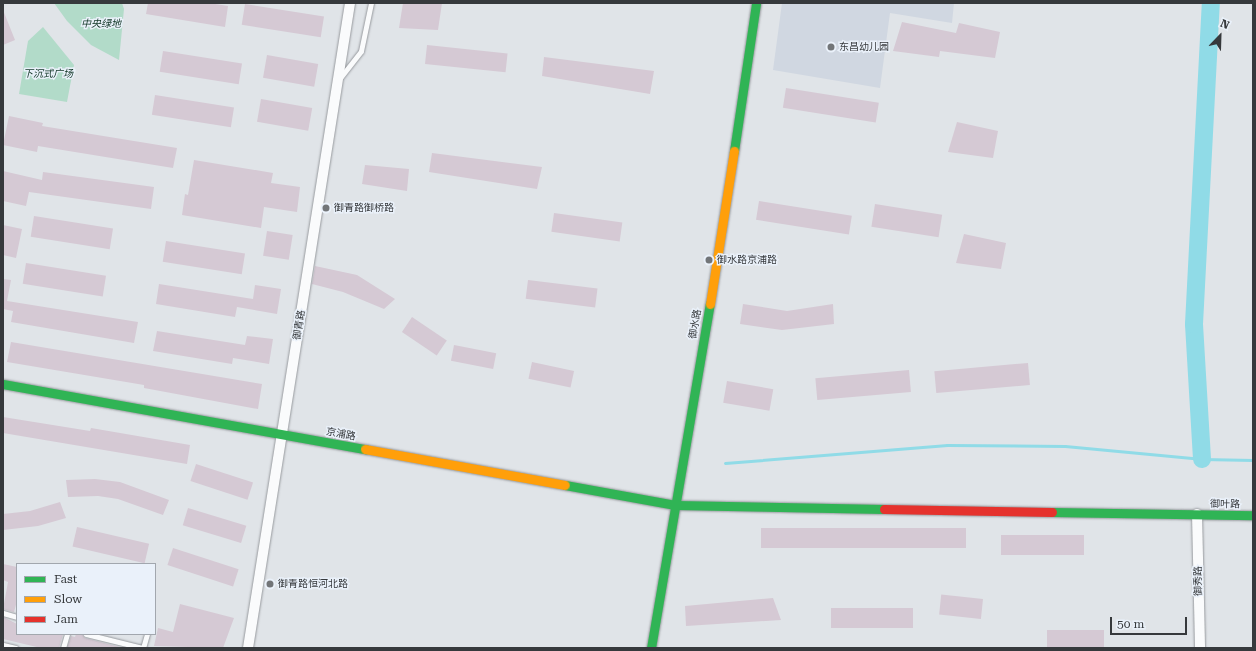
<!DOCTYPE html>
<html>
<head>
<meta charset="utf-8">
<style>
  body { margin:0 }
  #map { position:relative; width:1256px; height:651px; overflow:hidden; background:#e0e4e8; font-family:"Roboto Serif","Noto Sans SC",serif }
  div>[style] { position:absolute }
  .built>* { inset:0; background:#d0d7e1 }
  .green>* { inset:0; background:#b2dbc9 }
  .stream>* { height:3px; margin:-1.5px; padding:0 1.5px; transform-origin:1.5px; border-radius:1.5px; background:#90dbe7 }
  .river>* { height:18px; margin:-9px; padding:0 9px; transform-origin:9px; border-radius:9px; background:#90dbe7 }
  .building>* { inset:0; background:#d5c9d4; transform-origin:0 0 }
  .roads { filter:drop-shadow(0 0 1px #979a9e) drop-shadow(0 0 1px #979a9e) }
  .lane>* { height:5px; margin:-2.5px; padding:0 2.5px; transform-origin:2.5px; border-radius:2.5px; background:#fafbfc }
  .street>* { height:10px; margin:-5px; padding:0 5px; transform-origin:5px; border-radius:5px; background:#fafbfc }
  .fast>* { height:9px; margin:-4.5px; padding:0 4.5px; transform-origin:4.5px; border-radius:4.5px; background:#30b455 }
  .slow>* { height:9px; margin:-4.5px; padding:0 4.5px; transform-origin:4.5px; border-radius:4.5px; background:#ff9f0a }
  .jam>* { height:9px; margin:-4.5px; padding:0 4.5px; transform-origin:4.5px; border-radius:4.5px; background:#e5322d }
  .dots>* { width:11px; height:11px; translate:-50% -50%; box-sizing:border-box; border:2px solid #eaf1fa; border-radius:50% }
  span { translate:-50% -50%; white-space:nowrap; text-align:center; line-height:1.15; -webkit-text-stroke:3px #eaf1fa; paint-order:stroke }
  .park-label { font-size:10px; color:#103525; font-style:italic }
  .poi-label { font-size:10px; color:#36393c }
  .left { translate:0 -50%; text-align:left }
  .street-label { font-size:10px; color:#36393c }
  .frame { position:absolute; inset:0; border:4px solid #36393c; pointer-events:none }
  .legend { position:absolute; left:16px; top:563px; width:140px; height:72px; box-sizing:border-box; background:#eaf1fa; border:1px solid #a2a7ae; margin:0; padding:5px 7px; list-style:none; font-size:12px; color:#36393c }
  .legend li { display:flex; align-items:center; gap:8px; height:20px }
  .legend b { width:20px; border:1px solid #a2a7ae }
  .north { position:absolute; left:1200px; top:16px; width:40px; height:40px; -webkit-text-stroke:3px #eaf1fa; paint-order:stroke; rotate:23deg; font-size:11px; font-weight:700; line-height:16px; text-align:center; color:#36393c }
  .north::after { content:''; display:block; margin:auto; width:14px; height:18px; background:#36393c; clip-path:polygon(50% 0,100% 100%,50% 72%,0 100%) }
  .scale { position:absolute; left:1110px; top:617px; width:77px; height:18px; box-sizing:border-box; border:2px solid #36393c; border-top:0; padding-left:5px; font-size:12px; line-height:14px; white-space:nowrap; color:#36393c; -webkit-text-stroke:3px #eaf1fa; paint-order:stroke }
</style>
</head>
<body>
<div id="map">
  <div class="built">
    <i style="clip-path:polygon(782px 3px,954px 3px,952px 23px,890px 13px,880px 88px,773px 70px)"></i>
  </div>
  <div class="green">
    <i style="clip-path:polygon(54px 3px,122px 3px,124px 9px,119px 60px,91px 45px,67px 21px)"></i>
    <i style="clip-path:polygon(43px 27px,74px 65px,67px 102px,19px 94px,28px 41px)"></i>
  </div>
  <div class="stream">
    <i style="left:725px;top:463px;width:223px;rotate:-4.6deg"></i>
    <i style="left:947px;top:445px;width:118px;rotate:0.5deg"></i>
    <i style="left:1065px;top:446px;width:138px;rotate:5.4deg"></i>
    <i style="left:1202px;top:459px;width:51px;rotate:1.1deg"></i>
  </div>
  <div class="river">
    <i style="left:1202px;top:459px;width:135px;rotate:-93.4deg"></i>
    <i style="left:1194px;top:324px;width:321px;rotate:-87deg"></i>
  </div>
  <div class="building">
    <i style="clip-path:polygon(148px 3px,209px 3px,228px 6px,225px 27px,146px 14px)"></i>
    <i style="clip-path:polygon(403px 3px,442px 3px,438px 30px,399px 28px)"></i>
    <i style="left:245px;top:4px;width:80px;height:21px;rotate:9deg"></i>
    <i style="clip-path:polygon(3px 10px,15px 40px,3px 45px)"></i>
    <i style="clip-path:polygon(902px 22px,956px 33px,959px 23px,1000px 32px,995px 58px,940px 51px,939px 57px,893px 51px)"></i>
    <i style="left:427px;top:45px;width:81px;height:19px;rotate:6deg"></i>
    <i style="left:163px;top:51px;width:80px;height:21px;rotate:9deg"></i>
    <i style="left:267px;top:55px;width:52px;height:23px;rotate:10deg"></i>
    <i style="clip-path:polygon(544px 57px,654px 71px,650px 94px,542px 76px)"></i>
    <i style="left:786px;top:88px;width:94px;height:20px;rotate:9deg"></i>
    <i style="left:155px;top:95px;width:80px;height:20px;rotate:9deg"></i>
    <i style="left:261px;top:99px;width:52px;height:23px;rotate:10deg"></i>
    <i style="clip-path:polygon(9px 116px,43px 123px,42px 126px,177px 148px,173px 168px,38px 146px,37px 152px,3px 145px)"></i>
    <i style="clip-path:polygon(957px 122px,998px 131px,993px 158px,948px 152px)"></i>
    <i style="clip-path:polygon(432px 153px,542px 167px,537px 189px,429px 172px)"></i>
    <i style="clip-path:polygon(194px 160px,273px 173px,271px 183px,300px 187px,297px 212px,264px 207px,261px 228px,182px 215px,185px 194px,188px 195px)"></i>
    <i style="clip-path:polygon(365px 165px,409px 169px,407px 191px,362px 184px)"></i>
    <i style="clip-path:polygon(3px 171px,42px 180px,43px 172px,154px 187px,151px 209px,29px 192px,26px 206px,3px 201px)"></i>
    <i style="left:759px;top:201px;width:94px;height:19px;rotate:9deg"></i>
    <i style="left:875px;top:204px;width:68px;height:23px;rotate:9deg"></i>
    <i style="left:554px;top:213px;width:69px;height:19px;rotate:8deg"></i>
    <i style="left:34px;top:216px;width:80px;height:21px;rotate:9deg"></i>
    <i style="clip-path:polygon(3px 225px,22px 229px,16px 258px,3px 255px)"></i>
    <i style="left:267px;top:231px;width:26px;height:25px;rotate:9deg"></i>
    <i style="clip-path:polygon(964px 234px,1006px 243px,1001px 269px,956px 263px)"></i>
    <i style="left:166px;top:241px;width:80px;height:21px;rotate:9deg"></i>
    <i style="left:26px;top:263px;width:81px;height:21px;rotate:9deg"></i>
    <i style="clip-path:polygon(315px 266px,357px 275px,395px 299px,384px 309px,343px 292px,312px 284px)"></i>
    <i style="clip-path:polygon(3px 279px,11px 280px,7px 301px,138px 322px,134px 343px,11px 322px,13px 311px,3px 309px)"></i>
    <i style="left:528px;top:280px;width:70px;height:19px;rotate:7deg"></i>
    <i style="clip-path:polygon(159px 284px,253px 299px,255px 285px,281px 289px,277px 314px,237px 307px,235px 317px,156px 304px)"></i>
    <i style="clip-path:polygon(743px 304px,787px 311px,833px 304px,834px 324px,782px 330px,740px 324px)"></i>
    <i style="left:412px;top:317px;width:42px;height:18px;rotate:34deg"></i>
    <i style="clip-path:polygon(157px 331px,245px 345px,247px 336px,273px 339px,269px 364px,233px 358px,232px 364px,153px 351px)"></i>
    <i style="clip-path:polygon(11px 342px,262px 384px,258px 409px,144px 388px,144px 385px,7px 362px)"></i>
    <i style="left:454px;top:345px;width:43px;height:16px;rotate:11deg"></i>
    <i style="left:532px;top:362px;width:43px;height:17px;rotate:12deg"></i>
    <i style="left:1028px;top:363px;width:22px;height:94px;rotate:85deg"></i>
    <i style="left:909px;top:370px;width:22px;height:94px;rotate:85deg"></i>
    <i style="left:727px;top:381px;width:47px;height:22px;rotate:10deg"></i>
    <i style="clip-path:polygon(3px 417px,90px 431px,91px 428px,190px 445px,187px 464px,3px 433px)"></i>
    <i style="left:196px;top:464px;width:60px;height:18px;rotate:18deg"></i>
    <i style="clip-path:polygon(95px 479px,120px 482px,169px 500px,163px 515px,118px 499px,98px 496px,68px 497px,66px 480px)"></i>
    <i style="clip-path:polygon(60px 502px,66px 518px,38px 526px,3px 530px,3px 514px,30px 511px)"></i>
    <i style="left:188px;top:508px;width:61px;height:18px;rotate:17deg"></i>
    <i style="left:77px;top:527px;width:74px;height:20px;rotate:13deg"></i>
    <i style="left:761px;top:528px;width:205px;height:20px"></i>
    <i style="left:1001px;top:535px;width:83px;height:20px"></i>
    <i style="left:173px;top:548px;width:69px;height:18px;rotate:18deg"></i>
    <i style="clip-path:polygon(3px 564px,17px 567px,17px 601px,14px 612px,3px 609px,8px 582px,3px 580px)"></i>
    <i style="clip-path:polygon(773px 598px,781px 620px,686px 626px,685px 606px)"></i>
    <i style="left:983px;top:599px;width:20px;height:42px;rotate:96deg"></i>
    <i style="clip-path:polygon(180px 604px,234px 618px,223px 648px,154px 646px,158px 628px,173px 632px)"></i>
    <i style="left:831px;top:608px;width:82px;height:20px"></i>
    <i style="clip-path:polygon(3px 617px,17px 624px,17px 634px,63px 634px,59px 648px,41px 648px,3px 639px)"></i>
    <i style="left:1047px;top:630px;width:57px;height:18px"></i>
    <i style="clip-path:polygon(76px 634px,82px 634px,85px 638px,123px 648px,67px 648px,71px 636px,75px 637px)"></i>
  </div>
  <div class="roads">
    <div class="lane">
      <i style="left:340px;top:78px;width:34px;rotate:-52deg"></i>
      <i style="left:361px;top:51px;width:49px;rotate:-78.2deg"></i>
      <i style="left:3px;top:613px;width:15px;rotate:16deg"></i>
      <i style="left:86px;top:634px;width:59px;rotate:13.8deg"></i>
      <i style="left:3px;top:645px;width:13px;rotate:13deg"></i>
      <i style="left:63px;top:648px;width:15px;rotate:-74deg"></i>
      <i style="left:143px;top:648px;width:15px;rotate:-74deg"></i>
    </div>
    <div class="street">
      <i style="left:1197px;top:514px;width:134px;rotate:88.7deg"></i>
      <i style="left:248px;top:648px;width:653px;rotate:-81.01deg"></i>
    </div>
    <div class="fast">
      <i style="left:734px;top:151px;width:150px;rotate:-81.5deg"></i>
      <i style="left:3px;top:384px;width:368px;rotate:10.2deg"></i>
      <i style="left:565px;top:485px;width:112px;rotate:10.3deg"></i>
      <i style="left:675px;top:505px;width:209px;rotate:1.1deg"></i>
      <i style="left:1052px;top:512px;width:201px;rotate:0.9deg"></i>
      <i style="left:651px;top:648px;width:349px;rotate:-80.3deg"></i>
    </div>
    <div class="slow">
      <i style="left:710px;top:304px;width:155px;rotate:-81.1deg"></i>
      <i style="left:365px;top:449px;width:203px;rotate:10.2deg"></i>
    </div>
    <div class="jam">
      <i style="left:884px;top:509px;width:168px;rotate:1deg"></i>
    </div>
  </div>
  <div class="dots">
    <i style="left:831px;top:47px;background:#727578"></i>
    <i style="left:326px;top:208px;background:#727578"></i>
    <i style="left:709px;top:260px;background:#727578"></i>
    <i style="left:270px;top:584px;background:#727578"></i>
  </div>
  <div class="park-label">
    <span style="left:101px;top:24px">中央绿地</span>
    <span style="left:48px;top:74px">下沉式广场</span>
  </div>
  <div class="poi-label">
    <span class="left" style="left:839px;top:47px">东昌幼儿园</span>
    <span class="left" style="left:334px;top:208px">御青路御桥路</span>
    <span class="left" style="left:717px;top:260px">御水路京浦路</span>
    <span class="left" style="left:278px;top:584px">御青路恒河北路</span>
  </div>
  <div class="street-label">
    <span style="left:695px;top:324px;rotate:-80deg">御水路</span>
    <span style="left:299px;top:325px;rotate:-81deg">御青路</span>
    <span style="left:341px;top:434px;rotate:10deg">京浦路</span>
    <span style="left:1225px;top:504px;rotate:1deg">御叶路</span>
    <span style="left:1198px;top:581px;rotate:-91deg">御秀路</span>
  </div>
  <div class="frame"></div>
  <ul class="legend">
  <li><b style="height:5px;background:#30b455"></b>Fast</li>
  <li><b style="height:5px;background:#ff9f0a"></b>Slow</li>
  <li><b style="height:5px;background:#e5322d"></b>Jam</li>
  </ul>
  <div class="north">N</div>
  <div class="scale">50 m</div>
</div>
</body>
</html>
